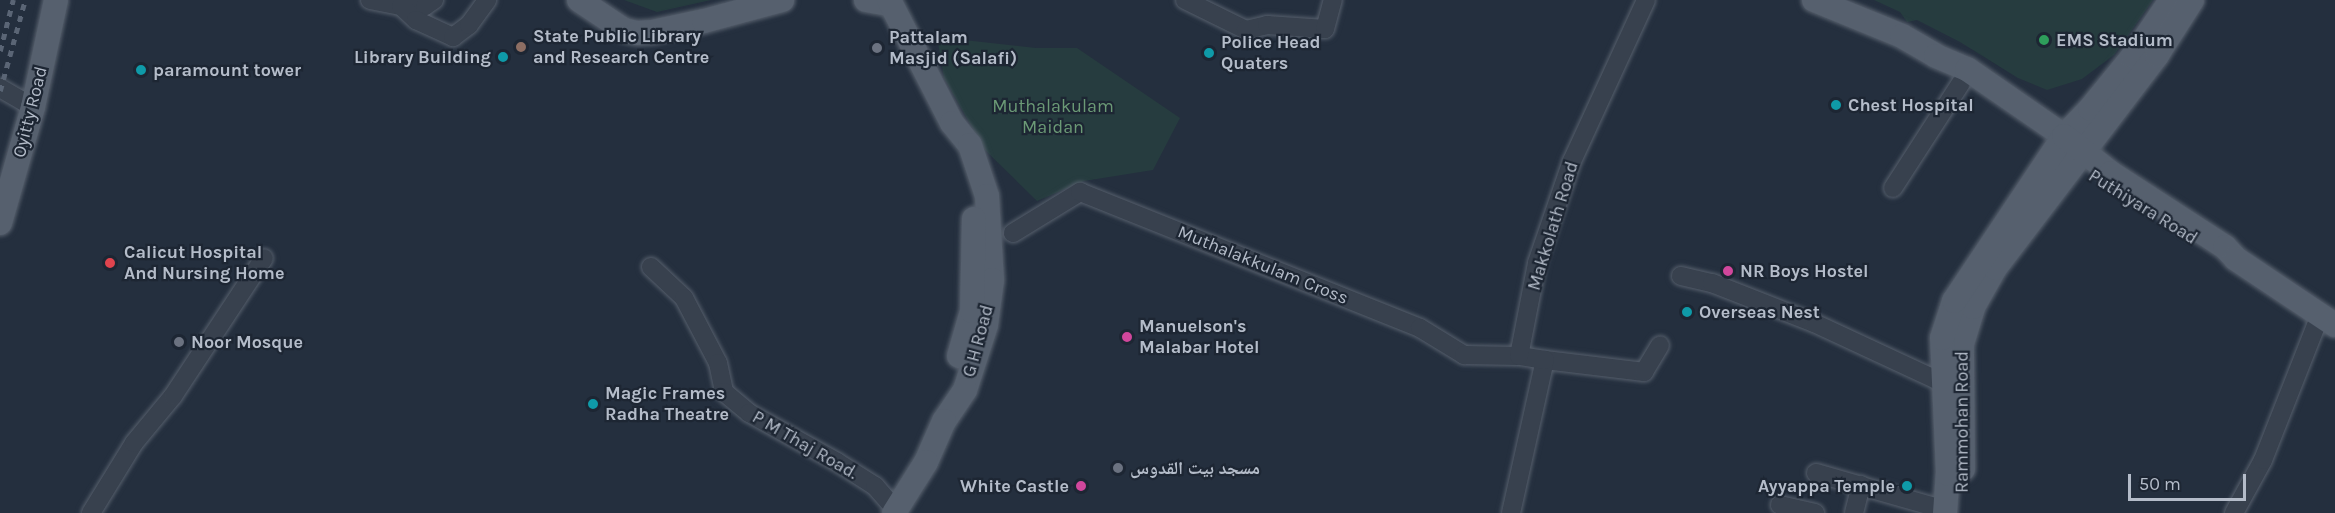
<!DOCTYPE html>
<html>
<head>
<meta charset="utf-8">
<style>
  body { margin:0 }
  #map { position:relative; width:2335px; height:513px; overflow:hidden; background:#242f3e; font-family:Karla,"Noto Naskh Arabic",sans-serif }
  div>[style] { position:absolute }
  .green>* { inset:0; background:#263c3f }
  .roads { filter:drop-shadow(0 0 2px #565f6c) drop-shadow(0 0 2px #565f6c) }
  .minor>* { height:18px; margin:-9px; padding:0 9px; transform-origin:9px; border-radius:9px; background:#38414e }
  .major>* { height:24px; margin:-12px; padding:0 12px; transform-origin:12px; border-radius:12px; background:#56606e }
  .rail>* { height:4.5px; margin-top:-2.25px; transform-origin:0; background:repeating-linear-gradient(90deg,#5a6575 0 6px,transparent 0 12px) }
  .dots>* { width:16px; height:16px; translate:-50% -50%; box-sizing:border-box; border:3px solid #1d2633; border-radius:50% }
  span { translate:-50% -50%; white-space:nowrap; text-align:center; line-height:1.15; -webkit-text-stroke:4.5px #1d2633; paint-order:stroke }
  .poi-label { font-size:18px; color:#b4bcc9; font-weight:700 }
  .left { translate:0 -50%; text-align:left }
  .right { translate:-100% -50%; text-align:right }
  .park-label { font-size:18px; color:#6b9a76 }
  .street-label { font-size:18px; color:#b4bcc9 }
  .scale { position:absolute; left:2128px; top:474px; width:118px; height:27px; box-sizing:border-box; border:3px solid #b4bcc9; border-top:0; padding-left:8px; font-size:18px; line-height:21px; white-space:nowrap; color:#b4bcc9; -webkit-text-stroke:4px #1d2633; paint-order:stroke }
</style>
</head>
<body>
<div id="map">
  <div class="green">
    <i style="clip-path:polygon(624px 0,711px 0,657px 12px)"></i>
    <i style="clip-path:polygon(1874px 0,2153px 0,2114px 55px,2082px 79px,2047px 90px,2018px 78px,1960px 42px,1917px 20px,1907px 22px,1900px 12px)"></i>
    <i style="clip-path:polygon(937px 37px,1036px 48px,1077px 48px,1180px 118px,1153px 170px,1084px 181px,1037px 201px,985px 150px,944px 78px)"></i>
  </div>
  <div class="roads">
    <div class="minor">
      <i style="left:370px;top:0;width:32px;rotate:11deg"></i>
      <i style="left:401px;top:6px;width:24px"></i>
      <i style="left:425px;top:6px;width:11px;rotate:-34deg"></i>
      <i style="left:1185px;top:0;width:68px;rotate:26.2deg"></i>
      <i style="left:1246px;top:30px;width:22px;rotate:-13deg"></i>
      <i style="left:1267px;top:25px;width:58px;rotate:3.9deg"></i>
      <i style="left:1325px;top:29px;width:30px;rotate:-75deg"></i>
      <i style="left:401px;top:6px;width:21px;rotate:43deg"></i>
      <i style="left:416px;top:20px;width:41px;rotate:24.7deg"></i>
      <i style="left:453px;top:37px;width:20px;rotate:-37deg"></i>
      <i style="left:469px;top:25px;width:31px;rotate:-54deg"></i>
      <i style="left:0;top:88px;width:38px;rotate:30deg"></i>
      <i style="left:1893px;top:188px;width:125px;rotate:-57.1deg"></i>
      <i style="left:1013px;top:233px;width:79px;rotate:-31.5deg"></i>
      <i style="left:1080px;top:192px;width:366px;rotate:21.8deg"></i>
      <i style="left:1420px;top:328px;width:52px;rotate:31.5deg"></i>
      <i style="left:1464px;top:355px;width:55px;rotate:1deg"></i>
      <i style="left:651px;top:267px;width:45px;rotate:43.2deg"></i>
      <i style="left:684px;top:298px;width:73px;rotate:62.4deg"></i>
      <i style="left:718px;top:363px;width:30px;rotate:78deg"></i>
      <i style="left:724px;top:392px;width:33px;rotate:40deg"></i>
      <i style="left:749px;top:413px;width:101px;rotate:29.1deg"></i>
      <i style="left:837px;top:462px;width:45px;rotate:32.3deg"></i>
      <i style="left:875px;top:486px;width:21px;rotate:49deg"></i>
      <i style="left:1681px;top:276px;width:32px;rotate:13deg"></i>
      <i style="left:1712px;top:283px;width:110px;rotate:21.4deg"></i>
      <i style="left:1814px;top:323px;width:142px;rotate:24.9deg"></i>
      <i style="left:1545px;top:360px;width:100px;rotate:6.9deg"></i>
      <i style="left:1644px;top:372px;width:31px;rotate:-59deg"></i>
      <i style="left:1816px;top:473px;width:134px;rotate:16deg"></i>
      <i style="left:1780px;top:505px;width:36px;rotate:13deg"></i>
      <i style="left:91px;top:513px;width:82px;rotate:-58.4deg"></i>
      <i style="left:134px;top:443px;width:61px;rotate:-50.3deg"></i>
      <i style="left:173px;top:396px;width:165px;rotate:-56.6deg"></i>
      <i style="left:1511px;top:513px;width:157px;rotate:-77.5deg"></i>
      <i style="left:1545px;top:360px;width:26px;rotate:-171deg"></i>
      <i style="left:1519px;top:356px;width:95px;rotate:-79deg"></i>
      <i style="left:1537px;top:263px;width:108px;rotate:-71.1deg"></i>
      <i style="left:1572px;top:161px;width:177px;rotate:-65.3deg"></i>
      <i style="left:1854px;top:513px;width:29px;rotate:-76deg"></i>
      <i style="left:2234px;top:513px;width:60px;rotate:-61.3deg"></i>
      <i style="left:2263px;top:460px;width:156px;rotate:-68.5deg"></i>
    </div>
    <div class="major">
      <i style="left:579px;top:0;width:54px;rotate:33.7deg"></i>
      <i style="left:624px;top:30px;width:13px;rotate:13deg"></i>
      <i style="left:637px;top:33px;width:15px;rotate:-4deg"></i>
      <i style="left:652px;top:32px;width:53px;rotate:-11.9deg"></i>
      <i style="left:704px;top:21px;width:81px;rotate:-15.1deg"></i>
      <i style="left:866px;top:0;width:23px;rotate:10deg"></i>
      <i style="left:889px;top:0;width:138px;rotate:62.9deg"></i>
      <i style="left:952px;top:123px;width:28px;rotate:51deg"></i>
      <i style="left:970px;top:145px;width:54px;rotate:71.6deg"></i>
      <i style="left:987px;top:196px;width:84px;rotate:86.6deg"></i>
      <i style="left:992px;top:280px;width:45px;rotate:97.6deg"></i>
      <i style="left:986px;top:325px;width:68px;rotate:107.9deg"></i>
      <i style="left:965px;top:390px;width:37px;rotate:124deg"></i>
      <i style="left:944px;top:421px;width:45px;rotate:113.7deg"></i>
      <i style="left:926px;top:462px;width:60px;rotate:122.1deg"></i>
      <i style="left:1814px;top:0;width:95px;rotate:22.2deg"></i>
      <i style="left:1902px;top:36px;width:39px;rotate:30deg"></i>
      <i style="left:1936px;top:56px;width:34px;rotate:23deg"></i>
      <i style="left:1967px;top:69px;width:118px;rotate:34.6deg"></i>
      <i style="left:2064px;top:136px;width:37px;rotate:-46deg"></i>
      <i style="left:2090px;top:109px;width:68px;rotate:-50.9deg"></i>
      <i style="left:2133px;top:56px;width:68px;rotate:-55.8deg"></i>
      <i style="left:0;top:223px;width:121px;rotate:-74.1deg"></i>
      <i style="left:33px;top:107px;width:109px;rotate:-77.9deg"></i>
      <i style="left:959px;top:356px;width:47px;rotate:-73.9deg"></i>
      <i style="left:972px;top:311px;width:92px;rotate:-88.8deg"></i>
      <i style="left:1963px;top:469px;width:125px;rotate:-90.5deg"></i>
      <i style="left:1962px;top:344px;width:39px;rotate:-73deg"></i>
      <i style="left:1973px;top:307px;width:45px;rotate:-60.6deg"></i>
      <i style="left:1995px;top:268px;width:268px;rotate:-52.7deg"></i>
      <i style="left:2157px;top:55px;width:65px;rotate:-57.5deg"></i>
      <i style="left:1945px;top:513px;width:39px;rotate:-86deg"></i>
      <i style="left:1948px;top:474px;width:136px;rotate:-92.5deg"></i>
      <i style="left:1942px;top:338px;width:39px;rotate:-72deg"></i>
      <i style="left:1954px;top:301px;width:198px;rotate:-56.3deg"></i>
      <i style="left:2064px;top:136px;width:60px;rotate:38.2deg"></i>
      <i style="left:2111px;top:173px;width:136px;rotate:33deg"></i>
      <i style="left:2225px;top:247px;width:16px;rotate:47deg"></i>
      <i style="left:2236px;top:259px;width:119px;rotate:33.7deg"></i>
    </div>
  </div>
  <div class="rail">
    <i style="left:0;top:51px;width:53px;rotate:-75.7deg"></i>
    <i style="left:0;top:91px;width:94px;rotate:-74.6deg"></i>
  </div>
  <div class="dots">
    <i style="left:2044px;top:40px;background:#2e9e5b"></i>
    <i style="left:521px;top:47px;background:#8d6e63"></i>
    <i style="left:877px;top:48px;background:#6b7280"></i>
    <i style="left:1209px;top:53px;background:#0f9aa8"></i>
    <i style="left:503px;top:57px;background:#0f9aa8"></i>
    <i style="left:141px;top:70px;background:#0f9aa8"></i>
    <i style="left:1836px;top:105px;background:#0f9aa8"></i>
    <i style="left:110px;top:263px;background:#e0444e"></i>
    <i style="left:1728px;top:271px;background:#d1479c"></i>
    <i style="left:1687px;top:312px;background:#0f9aa8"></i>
    <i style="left:1127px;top:337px;background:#d1479c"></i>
    <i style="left:179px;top:342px;background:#6b7280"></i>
    <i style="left:593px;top:404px;background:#0f9aa8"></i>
    <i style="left:1118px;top:468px;background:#6b7280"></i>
    <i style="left:1081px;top:486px;background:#d1479c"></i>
    <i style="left:1907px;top:486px;background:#0f9aa8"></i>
  </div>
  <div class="poi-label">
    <span class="left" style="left:533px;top:47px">State Public Library<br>and Research Centre</span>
    <span class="left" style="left:889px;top:48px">Pattalam<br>Masjid (Salafi)</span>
    <span class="left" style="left:2056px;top:40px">EMS Stadium</span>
    <span class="left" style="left:1221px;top:53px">Police Head<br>Quaters</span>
    <span class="right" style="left:491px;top:57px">Library Building</span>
    <span class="left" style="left:153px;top:70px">paramount tower</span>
    <span class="left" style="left:1848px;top:105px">Chest Hospital</span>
    <span class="left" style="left:124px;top:263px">Calicut Hospital<br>And Nursing Home</span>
    <span class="left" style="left:1740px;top:271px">NR Boys Hostel</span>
    <span class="left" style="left:1699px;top:312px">Overseas Nest</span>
    <span class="left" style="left:1139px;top:337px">Manuelson's<br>Malabar Hotel</span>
    <span class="left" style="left:191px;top:342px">Noor Mosque</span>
    <span class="left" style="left:605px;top:404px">Magic Frames<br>Radha Theatre</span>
    <span class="left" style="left:1130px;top:468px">مسجد بیت القدوس</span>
    <span class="right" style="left:1069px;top:486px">White Castle</span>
    <span class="right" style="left:1895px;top:486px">Ayyappa Temple</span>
  </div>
  <div class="park-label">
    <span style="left:1053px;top:117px">Muthalakulam<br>Maidan</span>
  </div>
  <div class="street-label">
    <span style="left:30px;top:112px;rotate:-76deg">Oyitty Road</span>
    <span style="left:2143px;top:207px;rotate:32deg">Puthiyara Road</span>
    <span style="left:1553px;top:226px;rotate:-73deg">Makkolath Road</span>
    <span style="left:1263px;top:265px;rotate:22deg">Muthalakkulam Cross</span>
    <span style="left:978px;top:341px;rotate:-75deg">G H Road</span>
    <span style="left:1962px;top:422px;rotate:-90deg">Rammohan Road</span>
    <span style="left:805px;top:445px;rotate:30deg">P M Thaj Road.</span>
  </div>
  <div class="scale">50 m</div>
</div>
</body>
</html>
